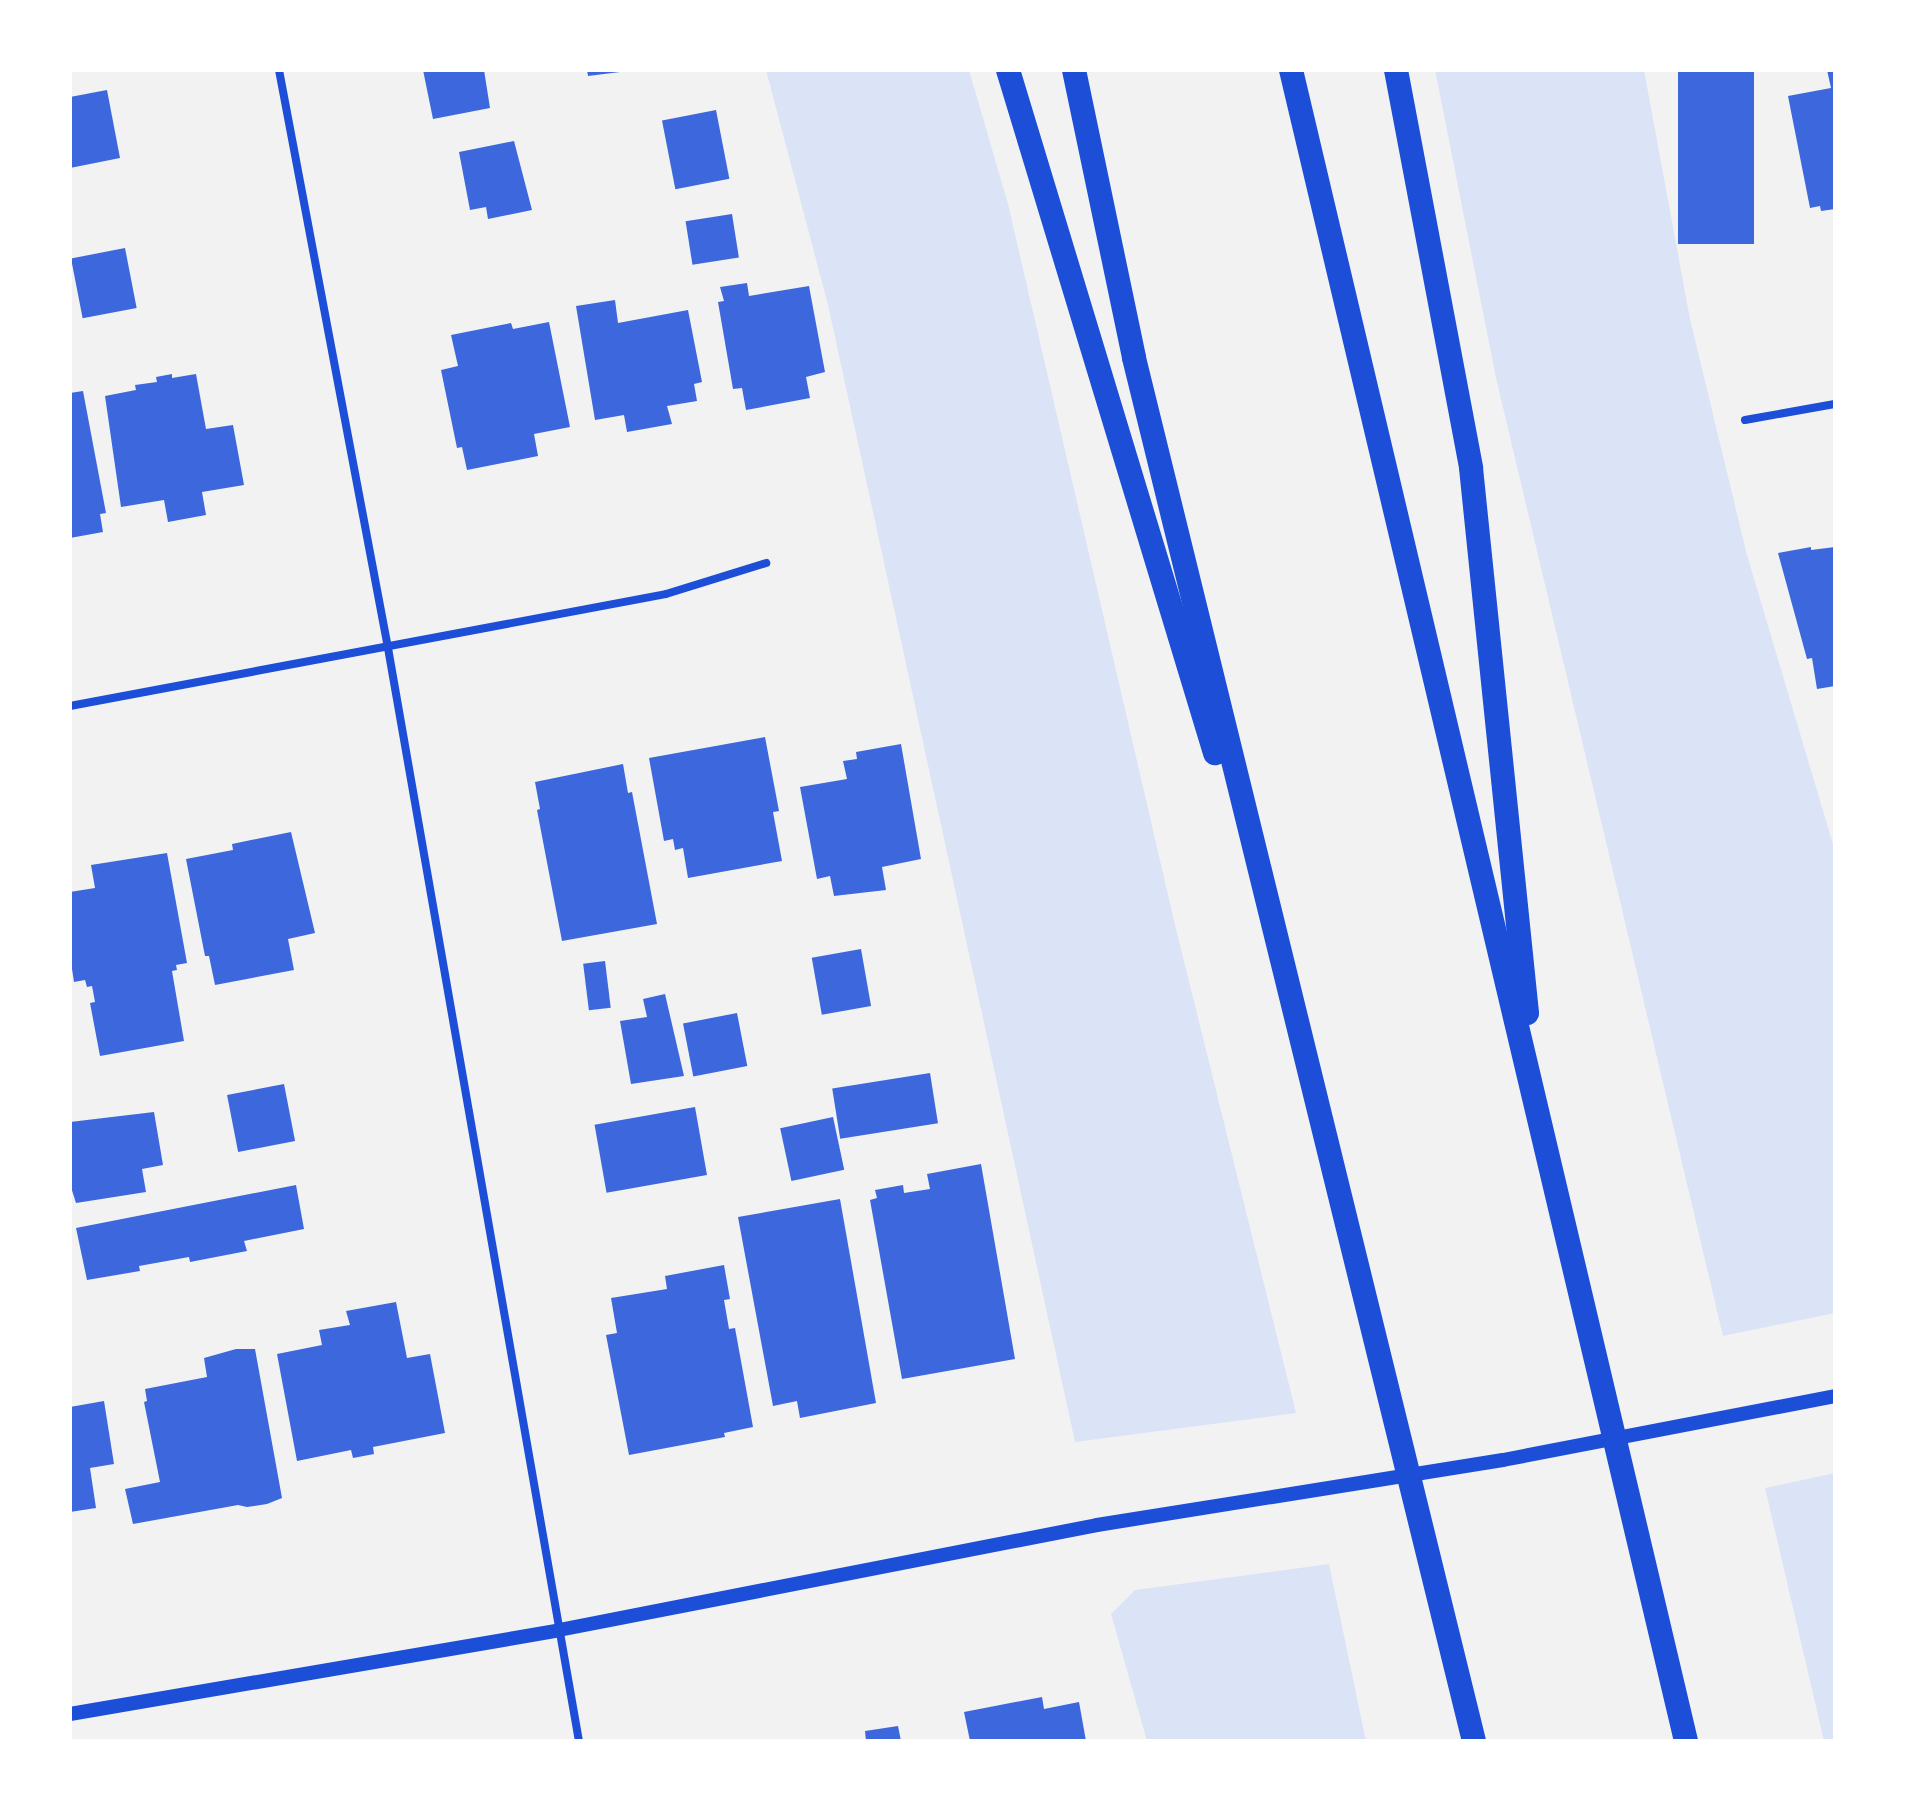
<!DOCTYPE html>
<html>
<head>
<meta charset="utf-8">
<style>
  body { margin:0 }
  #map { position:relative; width:1905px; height:1811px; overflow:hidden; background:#f2f2f2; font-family:Manrope,sans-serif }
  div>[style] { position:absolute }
  .green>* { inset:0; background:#dbe4f7 }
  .building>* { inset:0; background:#3d67dc; transform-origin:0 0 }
  .minor>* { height:8px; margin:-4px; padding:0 4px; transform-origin:4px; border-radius:4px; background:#1d4ed8 }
  .tertiary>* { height:14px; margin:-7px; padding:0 7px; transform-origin:7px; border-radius:7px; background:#1d4ed8 }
  .motorway>* { height:24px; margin:-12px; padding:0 12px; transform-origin:12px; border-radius:12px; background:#1d4ed8 }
  span { translate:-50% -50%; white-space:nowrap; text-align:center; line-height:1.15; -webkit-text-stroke:6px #fff; paint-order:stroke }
  .frame { position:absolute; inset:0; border:72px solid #fff; pointer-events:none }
</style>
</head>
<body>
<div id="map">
  <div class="green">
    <i style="clip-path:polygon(766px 70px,969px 70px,1008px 204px,1175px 925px,1296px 1413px,1075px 1442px,828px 305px)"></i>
    <i style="clip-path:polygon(1435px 70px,1644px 70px,1690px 319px,1747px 555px,1835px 851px,1835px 1313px,1723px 1336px,1496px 378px)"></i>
    <i style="clip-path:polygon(1835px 1473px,1835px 1741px,1824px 1741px,1765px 1488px)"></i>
    <i style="clip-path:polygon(1329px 1564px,1366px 1741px,1147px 1741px,1111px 1614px,1135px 1590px)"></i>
  </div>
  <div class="building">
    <i style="clip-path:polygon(423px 70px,484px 70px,490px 108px,433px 119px)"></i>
    <i style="clip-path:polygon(587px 70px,620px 70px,620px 72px,588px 76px)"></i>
    <i style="left:1678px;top:70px;width:76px;height:174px"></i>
    <i style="clip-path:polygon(1827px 70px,1835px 70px,1835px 209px,1821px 211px,1820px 206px,1810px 208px,1788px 96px,1831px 88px)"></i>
    <i style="clip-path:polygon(107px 90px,120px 158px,70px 168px,70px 97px)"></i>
    <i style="left:716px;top:110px;width:70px;height:55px;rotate:79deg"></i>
    <i style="clip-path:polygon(514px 141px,532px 210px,488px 219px,486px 207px,470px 210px,459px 152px)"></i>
    <i style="left:732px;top:214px;width:44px;height:47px;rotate:81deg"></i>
    <i style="left:125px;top:248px;width:61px;height:55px;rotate:79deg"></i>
    <i style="clip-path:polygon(747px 283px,749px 296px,809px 286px,825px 372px,806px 377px,810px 398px,746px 410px,742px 388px,733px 389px,718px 302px,724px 301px,720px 287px)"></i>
    <i style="clip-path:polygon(615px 300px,618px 323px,688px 310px,702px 382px,694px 384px,697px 401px,667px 406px,672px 424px,627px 432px,624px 415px,595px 420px,576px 306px)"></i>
    <i style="clip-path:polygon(549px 322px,570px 427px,534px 434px,538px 456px,467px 470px,462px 447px,457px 448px,441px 370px,458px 366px,451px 335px,511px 323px,513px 329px)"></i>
    <i style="clip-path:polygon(172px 374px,172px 378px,196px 374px,206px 429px,233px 425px,244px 485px,202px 492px,206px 515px,168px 522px,164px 500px,121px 507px,105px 396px,136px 390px,135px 385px,157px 382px,156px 377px)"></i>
    <i style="clip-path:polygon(83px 391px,106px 513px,100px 514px,103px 532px,70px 538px,70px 393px)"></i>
    <i style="clip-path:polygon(1811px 547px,1811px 550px,1835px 547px,1835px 686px,1817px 689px,1812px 658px,1807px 659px,1778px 553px)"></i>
    <i style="clip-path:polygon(765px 737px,779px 811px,773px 812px,782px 861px,688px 878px,683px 848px,675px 850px,673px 839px,664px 841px,649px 758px)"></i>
    <i style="clip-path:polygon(901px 744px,921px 859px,882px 867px,886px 890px,834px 896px,830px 876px,817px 879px,800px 787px,847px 779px,843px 761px,857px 759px,856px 752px)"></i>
    <i style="clip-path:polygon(623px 764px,628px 793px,632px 792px,657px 924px,562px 941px,537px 810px,540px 809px,535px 782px)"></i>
    <i style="clip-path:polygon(291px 832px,315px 933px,288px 939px,294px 970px,215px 985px,209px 956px,205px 956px,186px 859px,233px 850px,232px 844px)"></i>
    <i style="clip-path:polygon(167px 853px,187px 963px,176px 965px,177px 970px,172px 971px,184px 1041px,100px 1056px,90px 1003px,95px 1002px,92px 986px,87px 987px,85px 980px,74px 982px,70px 956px,70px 892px,95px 888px,91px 865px)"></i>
    <i style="left:861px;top:949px;width:58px;height:50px;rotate:80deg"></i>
    <i style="left:605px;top:961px;width:47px;height:22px;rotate:83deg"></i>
    <i style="clip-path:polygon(665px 994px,684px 1076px,631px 1084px,620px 1021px,647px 1017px,643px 999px)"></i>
    <i style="left:737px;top:1013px;width:54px;height:55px;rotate:79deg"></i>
    <i style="left:930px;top:1073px;width:51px;height:99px;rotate:81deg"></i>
    <i style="left:284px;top:1084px;width:58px;height:58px;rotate:79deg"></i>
    <i style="left:695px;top:1107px;width:69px;height:102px;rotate:80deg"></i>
    <i style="clip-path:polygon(154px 1112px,163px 1165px,142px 1169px,146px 1192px,76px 1203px,70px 1184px,70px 1122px)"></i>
    <i style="left:833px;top:1117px;width:54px;height:54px;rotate:78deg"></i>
    <i style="clip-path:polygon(981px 1164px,1015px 1359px,902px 1379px,870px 1200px,877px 1198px,875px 1190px,903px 1185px,904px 1193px,930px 1189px,927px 1174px)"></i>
    <i style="clip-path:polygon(296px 1185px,304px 1229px,244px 1241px,247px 1251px,190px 1262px,189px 1257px,139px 1266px,140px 1271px,87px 1280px,76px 1228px)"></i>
    <i style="clip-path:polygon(840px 1199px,876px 1403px,800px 1418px,797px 1401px,773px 1406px,738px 1217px)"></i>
    <i style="clip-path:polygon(724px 1265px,730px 1299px,724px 1300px,729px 1329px,735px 1328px,753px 1427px,724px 1433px,725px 1437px,629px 1455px,606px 1335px,617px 1333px,611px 1298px,667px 1289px,665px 1276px)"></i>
    <i style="clip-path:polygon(396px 1302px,407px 1358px,430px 1354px,445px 1433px,373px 1447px,374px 1454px,353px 1458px,351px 1450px,297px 1461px,277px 1354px,322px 1345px,319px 1330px,350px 1325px,346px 1311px)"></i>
    <i style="clip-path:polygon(236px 1349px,255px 1349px,282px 1498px,267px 1504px,247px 1507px,238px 1505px,133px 1524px,125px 1489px,160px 1482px,144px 1402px,147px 1401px,145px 1389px,207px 1377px,204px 1358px)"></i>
    <i style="clip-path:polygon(104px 1401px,114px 1464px,90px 1468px,96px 1508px,70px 1512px,70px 1407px)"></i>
    <i style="clip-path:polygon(1042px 1697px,1044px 1709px,1079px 1702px,1086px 1741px,970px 1741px,964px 1712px)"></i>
    <i style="clip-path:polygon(898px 1726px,901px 1741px,866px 1741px,865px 1731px)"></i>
  </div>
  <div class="minor">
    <i style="left:279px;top:70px;width:588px;rotate:79.32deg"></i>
    <i style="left:388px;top:648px;width:1110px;rotate:80.09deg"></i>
    <i style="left:1745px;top:420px;width:91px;rotate:-10.1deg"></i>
    <i style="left:70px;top:706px;width:606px;rotate:-10.64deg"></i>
    <i style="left:666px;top:594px;width:105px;rotate:-17.2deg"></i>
  </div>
  <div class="tertiary">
    <i style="left:70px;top:1714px;width:496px;rotate:-9.7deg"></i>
    <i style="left:559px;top:1630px;width:548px;rotate:-11.04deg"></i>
    <i style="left:1097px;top:1525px;width:411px;rotate:-9.1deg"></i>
    <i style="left:1503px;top:1460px;width:338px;rotate:-10.9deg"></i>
  </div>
  <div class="motorway">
    <i style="left:1008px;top:70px;width:714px;rotate:73.14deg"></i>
    <i style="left:1074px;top:70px;width:294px;rotate:78.2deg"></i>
    <i style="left:1134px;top:358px;width:1424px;rotate:76.19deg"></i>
    <i style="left:1291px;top:70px;width:1717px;rotate:76.7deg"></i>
    <i style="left:1396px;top:70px;width:405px;rotate:79.3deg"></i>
    <i style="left:1471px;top:468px;width:548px;rotate:84.13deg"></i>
  </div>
  <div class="frame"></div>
</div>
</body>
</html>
